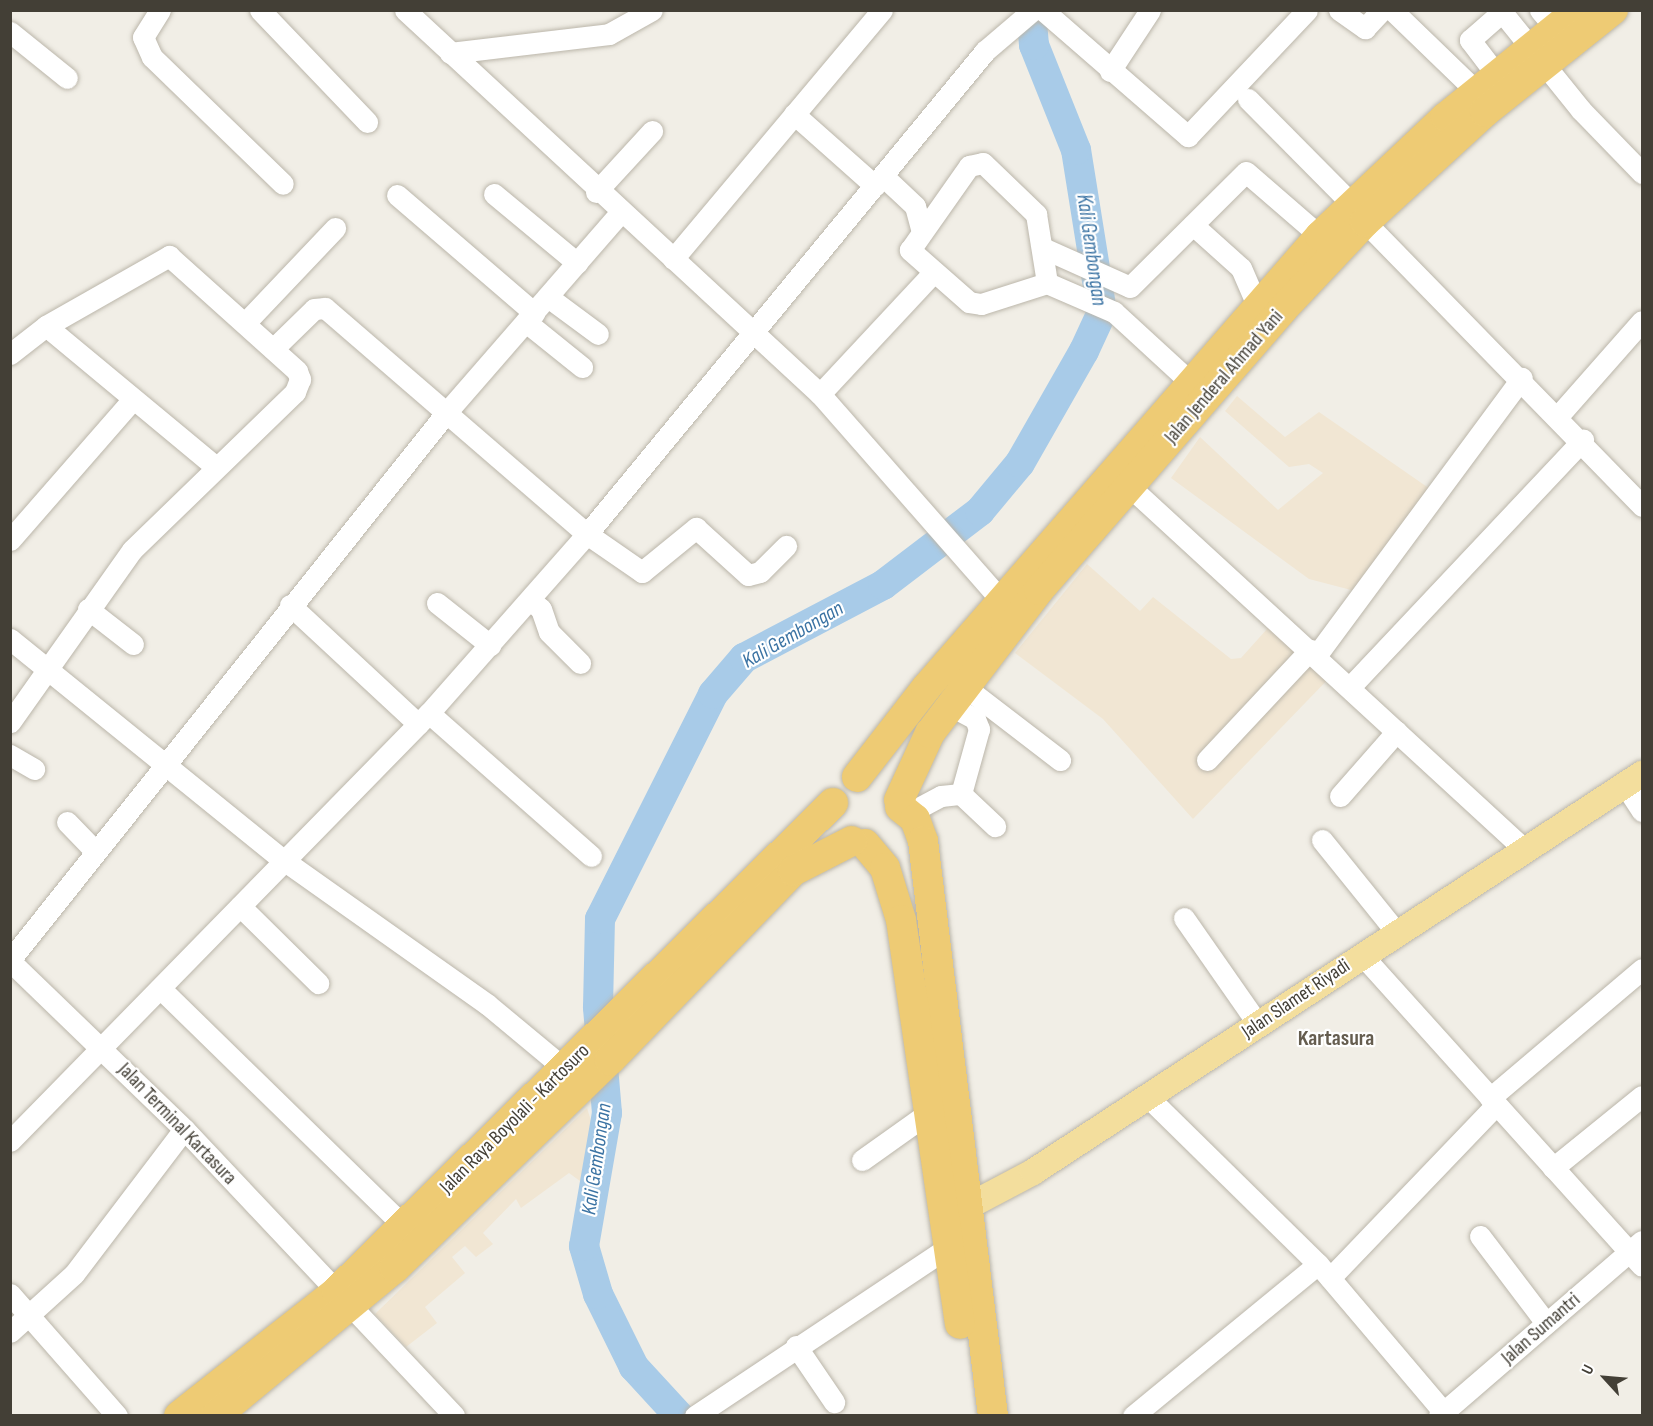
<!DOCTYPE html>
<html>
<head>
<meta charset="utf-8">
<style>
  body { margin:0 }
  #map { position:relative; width:1653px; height:1426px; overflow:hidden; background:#f1eee6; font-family:"Sofia Sans Condensed",sans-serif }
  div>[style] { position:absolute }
  .commercial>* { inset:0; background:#f1e6d3 }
  .river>* { height:30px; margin:-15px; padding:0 15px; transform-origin:15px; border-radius:15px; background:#a8cbe8 }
  .roads { filter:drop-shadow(0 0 2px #bbb6aa) drop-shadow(0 0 2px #bbb6aa) }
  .minor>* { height:21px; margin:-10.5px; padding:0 10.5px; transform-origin:10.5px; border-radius:10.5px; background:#fff }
  .major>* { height:26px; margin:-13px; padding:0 13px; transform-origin:13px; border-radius:13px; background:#f3de9d }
  .highway>* { height:30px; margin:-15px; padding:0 15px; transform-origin:15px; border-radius:15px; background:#eecb74 }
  span { translate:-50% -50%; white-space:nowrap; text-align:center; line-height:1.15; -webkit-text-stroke:4.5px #fff; paint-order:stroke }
  .street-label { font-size:20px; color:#433f36 }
  .water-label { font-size:21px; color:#3b73a3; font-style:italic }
  .quarter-label { font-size:22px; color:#655d4f; font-weight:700 }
  .frame { position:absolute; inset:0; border:12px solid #433f36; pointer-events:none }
  .north { position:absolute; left:1575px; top:1348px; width:60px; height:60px; -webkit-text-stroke:4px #fff; paint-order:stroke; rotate:296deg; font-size:16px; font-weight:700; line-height:24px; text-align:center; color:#433f36 }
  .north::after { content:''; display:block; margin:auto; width:21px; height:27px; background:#433f36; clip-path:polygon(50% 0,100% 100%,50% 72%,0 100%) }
</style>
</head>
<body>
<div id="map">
  <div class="commercial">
    <i style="clip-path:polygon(1237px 396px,1285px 437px,1319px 412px,1433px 491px,1355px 591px,1309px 579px,1171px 478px,1200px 437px,1278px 510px,1323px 473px,1309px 464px,1289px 467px,1225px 411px)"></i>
    <i style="clip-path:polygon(1087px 564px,1140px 611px,1153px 597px,1231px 659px,1241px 658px,1277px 618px,1336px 671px,1193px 819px,1103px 719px,1015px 653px)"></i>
    <i style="clip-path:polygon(587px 1108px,597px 1140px,584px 1184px,569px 1173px,521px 1208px,516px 1199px,483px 1233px,493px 1244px,476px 1257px,465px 1246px,452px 1257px,465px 1273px,425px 1307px,437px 1323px,406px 1347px,375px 1314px)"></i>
  </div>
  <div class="river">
    <i style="left:679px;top:1416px;width:67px;rotate:-132.6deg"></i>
    <i style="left:634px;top:1367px;width:81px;rotate:-116.3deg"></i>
    <i style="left:598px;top:1294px;width:50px;rotate:-106.3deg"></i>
    <i style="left:584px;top:1246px;width:135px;rotate:-80.2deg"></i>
    <i style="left:607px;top:1113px;width:106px;rotate:-94.9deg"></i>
    <i style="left:598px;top:1007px;width:88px;rotate:-88.7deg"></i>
    <i style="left:600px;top:919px;width:252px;rotate:-63.3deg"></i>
    <i style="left:713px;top:694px;width:48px;rotate:-49.3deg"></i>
    <i style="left:744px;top:658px;width:157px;rotate:-27.7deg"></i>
    <i style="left:883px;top:585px;width:122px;rotate:-37.3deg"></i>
    <i style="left:980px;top:511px;width:62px;rotate:-50.2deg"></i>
    <i style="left:1020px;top:463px;width:129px;rotate:-60.3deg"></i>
    <i style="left:1084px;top:351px;width:43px;rotate:-65.2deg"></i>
    <i style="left:1102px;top:312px;width:164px;rotate:-99.1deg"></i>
    <i style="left:1076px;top:150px;width:113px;rotate:-111.8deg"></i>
    <i style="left:1034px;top:45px;width:35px;rotate:-95deg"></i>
  </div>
  <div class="roads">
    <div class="minor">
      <i style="left:160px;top:10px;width:32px;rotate:122deg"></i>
      <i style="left:143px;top:37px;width:22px;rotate:66deg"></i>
      <i style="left:152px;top:57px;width:182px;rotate:44.1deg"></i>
      <i style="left:260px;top:10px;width:155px;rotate:46.3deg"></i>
      <i style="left:405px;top:10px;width:565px;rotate:42.78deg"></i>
      <i style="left:820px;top:394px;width:274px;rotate:48.7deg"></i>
      <i style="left:1339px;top:10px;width:32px;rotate:35deg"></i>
      <i style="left:1365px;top:28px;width:25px;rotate:-47deg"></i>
      <i style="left:1392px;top:10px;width:117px;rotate:44deg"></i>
      <i style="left:1540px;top:10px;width:23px;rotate:50deg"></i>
      <i style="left:1044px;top:11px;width:191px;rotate:41deg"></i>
      <i style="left:1188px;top:136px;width:173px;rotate:-46.6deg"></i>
      <i style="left:10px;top:32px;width:73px;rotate:38.9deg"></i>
      <i style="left:450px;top:53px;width:160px;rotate:-6.8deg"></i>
      <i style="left:609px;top:34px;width:49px;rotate:-29.2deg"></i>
      <i style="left:1110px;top:71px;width:73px;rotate:-56.7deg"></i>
      <i style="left:1496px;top:74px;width:43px;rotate:-127.4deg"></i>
      <i style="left:1470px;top:40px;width:43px;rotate:-41.2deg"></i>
      <i style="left:1502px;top:12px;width:126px;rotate:51.1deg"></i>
      <i style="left:1581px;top:110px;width:88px;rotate:45.9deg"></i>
      <i style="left:1248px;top:99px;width:148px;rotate:45.3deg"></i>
      <i style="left:794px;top:114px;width:108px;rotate:41.6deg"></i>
      <i style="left:883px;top:176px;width:44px;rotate:43.2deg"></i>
      <i style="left:915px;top:206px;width:23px;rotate:75deg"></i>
      <i style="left:596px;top:192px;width:83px;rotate:-47.4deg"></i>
      <i style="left:494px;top:194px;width:108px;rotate:39.7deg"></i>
      <i style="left:397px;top:195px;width:181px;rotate:40.7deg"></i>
      <i style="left:1365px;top:222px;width:397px;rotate:45.7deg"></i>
      <i style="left:1193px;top:225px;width:64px;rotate:41.9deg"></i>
      <i style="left:1241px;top:268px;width:40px;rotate:66.6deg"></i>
      <i style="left:1043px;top:248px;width:95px;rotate:24.1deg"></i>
      <i style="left:1130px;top:287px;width:163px;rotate:-44.8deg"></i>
      <i style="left:1246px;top:172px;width:98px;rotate:40.9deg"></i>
      <i style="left:673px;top:259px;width:325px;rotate:-50deg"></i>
      <i style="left:1047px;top:283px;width:69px;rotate:162.3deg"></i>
      <i style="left:981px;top:304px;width:12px;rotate:-171deg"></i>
      <i style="left:969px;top:302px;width:79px;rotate:-138.6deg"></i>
      <i style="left:910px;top:250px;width:103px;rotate:-54.9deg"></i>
      <i style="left:969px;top:166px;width:14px;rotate:-12deg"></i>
      <i style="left:983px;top:163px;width:74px;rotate:43.9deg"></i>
      <i style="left:1036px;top:214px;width:70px;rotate:80.9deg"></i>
      <i style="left:1047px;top:283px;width:73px;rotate:23.4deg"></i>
      <i style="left:1114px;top:312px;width:103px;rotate:42.6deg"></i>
      <i style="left:548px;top:297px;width:62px;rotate:36.5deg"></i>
      <i style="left:526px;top:322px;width:72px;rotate:38.8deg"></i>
      <i style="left:245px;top:323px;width:131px;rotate:-46.5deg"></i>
      <i style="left:46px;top:326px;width:221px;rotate:39.7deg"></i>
      <i style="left:273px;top:349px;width:57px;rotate:-44.3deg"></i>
      <i style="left:314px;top:309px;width:11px;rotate:-5deg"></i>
      <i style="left:325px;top:308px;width:346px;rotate:40.8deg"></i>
      <i style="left:587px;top:534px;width:67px;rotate:34.6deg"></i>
      <i style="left:642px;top:572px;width:70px;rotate:-39.2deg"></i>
      <i style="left:696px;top:528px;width:70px;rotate:42.1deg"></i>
      <i style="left:748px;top:575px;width:12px;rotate:-14deg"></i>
      <i style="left:760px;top:572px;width:37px;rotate:-45deg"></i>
      <i style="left:10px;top:354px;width:46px;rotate:-37.9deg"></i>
      <i style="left:46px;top:326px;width:142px;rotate:-29.6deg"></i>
      <i style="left:169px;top:256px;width:172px;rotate:41.9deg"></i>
      <i style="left:297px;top:371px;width:9px;rotate:69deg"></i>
      <i style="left:300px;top:379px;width:14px;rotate:111deg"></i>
      <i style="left:295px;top:392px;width:227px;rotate:135.9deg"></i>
      <i style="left:132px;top:550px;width:211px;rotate:125.3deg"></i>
      <i style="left:820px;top:394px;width:164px;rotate:-47deg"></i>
      <i style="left:1559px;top:415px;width:125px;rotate:-48.6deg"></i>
      <i style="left:1129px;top:486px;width:538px;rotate:42.59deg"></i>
      <i style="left:10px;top:540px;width:187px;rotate:-48.9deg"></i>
      <i style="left:530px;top:600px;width:14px;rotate:39deg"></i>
      <i style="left:541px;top:609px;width:24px;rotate:71deg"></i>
      <i style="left:549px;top:632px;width:44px;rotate:45deg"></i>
      <i style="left:437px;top:603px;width:68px;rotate:38.4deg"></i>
      <i style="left:290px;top:605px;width:175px;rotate:42.9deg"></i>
      <i style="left:88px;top:609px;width:57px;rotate:37.9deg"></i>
      <i style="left:10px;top:639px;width:350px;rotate:39deg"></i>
      <i style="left:282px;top:859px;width:252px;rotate:35.3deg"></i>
      <i style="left:488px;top:1005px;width:100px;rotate:39.7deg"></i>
      <i style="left:1316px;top:656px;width:346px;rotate:-53.5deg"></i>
      <i style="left:965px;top:687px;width:120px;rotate:37.5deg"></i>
      <i style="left:1350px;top:687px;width:340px;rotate:-46.7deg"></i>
      <i style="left:951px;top:706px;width:27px;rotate:28deg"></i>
      <i style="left:975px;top:719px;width:11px;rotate:68deg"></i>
      <i style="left:979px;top:729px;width:67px;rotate:105.5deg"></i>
      <i style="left:429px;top:713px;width:216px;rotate:41.4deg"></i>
      <i style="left:10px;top:755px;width:28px;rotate:30deg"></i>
      <i style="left:1207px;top:760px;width:151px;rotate:-46.9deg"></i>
      <i style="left:1625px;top:785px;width:31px;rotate:57deg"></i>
      <i style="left:1340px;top:796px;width:86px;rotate:-48.8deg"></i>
      <i style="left:909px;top:813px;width:36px;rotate:-28deg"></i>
      <i style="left:941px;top:796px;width:20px;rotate:-6deg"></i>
      <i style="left:961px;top:794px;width:47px;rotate:43.3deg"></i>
      <i style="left:67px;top:822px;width:40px;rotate:46deg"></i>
      <i style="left:1322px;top:840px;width:119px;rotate:51.1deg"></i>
      <i style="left:240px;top:906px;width:110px;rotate:44.6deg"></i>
      <i style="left:1184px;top:918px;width:129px;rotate:55.1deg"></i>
      <i style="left:1362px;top:955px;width:418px;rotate:48deg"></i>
      <i style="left:10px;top:960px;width:700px;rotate:-51.44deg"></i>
      <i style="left:446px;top:413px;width:264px;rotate:-49deg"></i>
      <i style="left:10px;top:961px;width:242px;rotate:44deg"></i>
      <i style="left:184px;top:1129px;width:394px;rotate:46.7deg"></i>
      <i style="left:161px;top:989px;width:341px;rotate:44.3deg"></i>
      <i style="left:1148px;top:1097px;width:238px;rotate:44.5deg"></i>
      <i style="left:1318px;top:1264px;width:199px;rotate:49.7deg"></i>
      <i style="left:1490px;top:1098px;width:199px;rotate:-40.3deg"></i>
      <i style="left:10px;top:1141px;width:599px;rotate:-45.61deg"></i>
      <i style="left:429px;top:713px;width:239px;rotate:-48.6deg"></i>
      <i style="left:587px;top:534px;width:626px;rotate:-50.51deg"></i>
      <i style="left:985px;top:51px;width:63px;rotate:-40.5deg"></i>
      <i style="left:862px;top:1160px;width:85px;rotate:-35.4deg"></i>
      <i style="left:1553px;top:1168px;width:114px;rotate:-39deg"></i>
      <i style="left:1480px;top:1236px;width:109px;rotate:52.8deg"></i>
      <i style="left:1330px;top:1278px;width:240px;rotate:-46.2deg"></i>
      <i style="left:10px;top:1294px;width:162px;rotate:48.7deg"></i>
      <i style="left:10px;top:1332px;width:86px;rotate:-42.2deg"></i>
      <i style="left:74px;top:1274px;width:182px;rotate:-52.8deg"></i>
      <i style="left:796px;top:1346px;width:68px;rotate:55.8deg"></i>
      <i style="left:695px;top:1416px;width:317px;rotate:-33.7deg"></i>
      <i style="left:1133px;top:1416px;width:239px;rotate:-39.4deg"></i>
      <i style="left:1439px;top:1416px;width:268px;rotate:-40.8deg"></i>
    </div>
    <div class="major">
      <i style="left:950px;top:1216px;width:94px;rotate:-27.9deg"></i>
      <i style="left:1033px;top:1172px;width:728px;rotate:-33.17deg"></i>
    </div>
    <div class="highway">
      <i style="left:857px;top:777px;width:113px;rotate:-52.2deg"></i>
      <i style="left:926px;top:688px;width:600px;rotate:-48.92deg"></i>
      <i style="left:1320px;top:236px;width:173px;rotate:-43.4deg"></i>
      <i style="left:1446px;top:117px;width:170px;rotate:-39deg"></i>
      <i style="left:899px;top:800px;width:74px;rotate:-65.2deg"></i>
      <i style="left:930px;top:733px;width:180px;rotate:-52.7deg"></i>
      <i style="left:1039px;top:590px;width:371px;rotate:-49deg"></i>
      <i style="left:1282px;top:310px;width:121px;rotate:-46.7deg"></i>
      <i style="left:1365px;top:222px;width:163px;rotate:-42.5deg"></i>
      <i style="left:1485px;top:112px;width:164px;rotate:-38.6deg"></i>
      <i style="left:900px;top:807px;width:19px;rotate:39deg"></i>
      <i style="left:915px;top:819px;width:23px;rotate:70deg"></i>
      <i style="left:923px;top:841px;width:579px;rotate:83.06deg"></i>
      <i style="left:865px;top:844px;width:31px;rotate:50deg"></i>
      <i style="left:885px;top:868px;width:54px;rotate:72.9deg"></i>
      <i style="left:901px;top:920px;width:408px;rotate:81.7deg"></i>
      <i style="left:179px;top:1416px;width:201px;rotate:-38.3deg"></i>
      <i style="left:337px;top:1291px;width:696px;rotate:-44.53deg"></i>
      <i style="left:216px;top:1416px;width:232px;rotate:-39.6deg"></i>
      <i style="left:395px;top:1268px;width:299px;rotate:-44.1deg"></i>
      <i style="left:610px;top:1060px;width:263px;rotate:-45.9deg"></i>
      <i style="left:793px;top:871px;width:66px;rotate:-27deg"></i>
    </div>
  </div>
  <div class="street-label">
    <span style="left:1224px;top:377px;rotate:-49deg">Jalan Jenderal Ahmad Yani</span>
    <span style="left:1296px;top:999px;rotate:-34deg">Jalan Slamet Riyadi</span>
    <span style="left:515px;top:1119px;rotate:-45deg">Jalan Raya Boyolali - Kartosuro</span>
    <span style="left:177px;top:1124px;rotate:46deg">Jalan Terminal Kartasura</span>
    <span style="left:1541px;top:1329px;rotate:-41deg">Jalan Sumantri</span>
  </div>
  <div class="water-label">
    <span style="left:1091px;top:250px;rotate:82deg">Kali Gembongan</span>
    <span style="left:793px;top:635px;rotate:-30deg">Kali Gembongan</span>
    <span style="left:597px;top:1159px;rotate:-82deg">Kali Gembongan</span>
  </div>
  <div class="quarter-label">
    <span style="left:1336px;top:1039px">Kartasura</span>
  </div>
  <div class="frame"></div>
  <div class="north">U</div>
</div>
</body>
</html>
